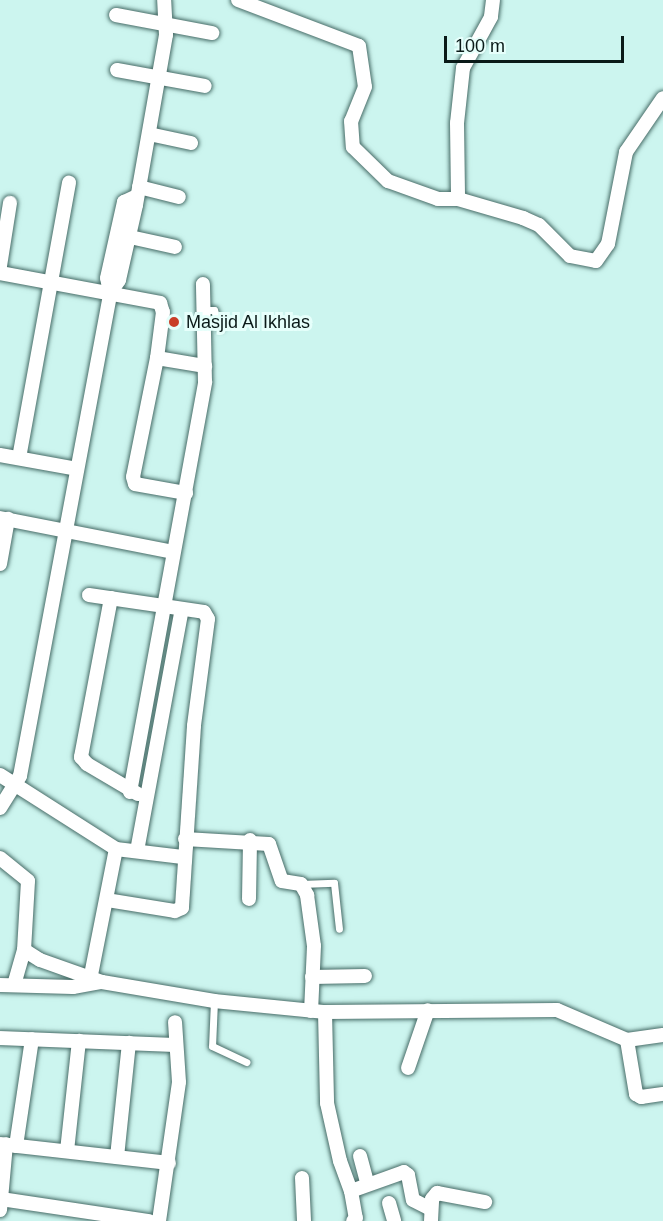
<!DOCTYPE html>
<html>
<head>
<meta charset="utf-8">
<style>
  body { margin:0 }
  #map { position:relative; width:663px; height:1221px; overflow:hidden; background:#ccf5ef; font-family:Arial,sans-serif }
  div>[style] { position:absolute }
  .roads { filter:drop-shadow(0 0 2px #476c67) drop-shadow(0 0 2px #476c67) }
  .lane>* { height:7px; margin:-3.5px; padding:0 3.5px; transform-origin:3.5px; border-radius:3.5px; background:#fff }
  .street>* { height:14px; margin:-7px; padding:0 7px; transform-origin:7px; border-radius:7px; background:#fff }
  .dots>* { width:16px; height:16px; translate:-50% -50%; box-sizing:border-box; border:3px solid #e6fffb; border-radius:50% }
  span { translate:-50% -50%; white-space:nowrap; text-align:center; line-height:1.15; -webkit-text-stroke:6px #e6fffb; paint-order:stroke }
  .poi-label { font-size:18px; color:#0a1a18 }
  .left { translate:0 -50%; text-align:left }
  .scale { position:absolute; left:444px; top:36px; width:180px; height:27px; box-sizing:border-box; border:3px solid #0a1a18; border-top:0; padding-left:8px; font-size:18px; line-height:21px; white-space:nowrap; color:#0a1a18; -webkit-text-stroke:4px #e6fffb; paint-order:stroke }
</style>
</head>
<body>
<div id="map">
  <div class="roads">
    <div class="lane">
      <i style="left:202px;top:310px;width:12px"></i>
      <i style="left:214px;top:310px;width:18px;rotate:71deg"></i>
      <i style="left:301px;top:884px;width:33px;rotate:-2deg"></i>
      <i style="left:334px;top:883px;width:46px;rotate:83.8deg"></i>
      <i style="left:214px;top:1001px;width:45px;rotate:92.5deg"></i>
      <i style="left:212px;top:1046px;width:38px;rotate:25deg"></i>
    </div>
    <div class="street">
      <i style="left:238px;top:0;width:129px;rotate:20.8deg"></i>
      <i style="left:359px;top:46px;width:41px;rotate:81.7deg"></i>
      <i style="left:365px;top:87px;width:37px;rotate:112deg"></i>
      <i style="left:351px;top:121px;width:26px;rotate:86deg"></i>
      <i style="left:353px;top:147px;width:49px;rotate:44.2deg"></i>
      <i style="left:388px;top:181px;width:53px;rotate:19.8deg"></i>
      <i style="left:438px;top:199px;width:20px"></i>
      <i style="left:493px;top:0;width:17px;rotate:97deg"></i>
      <i style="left:491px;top:17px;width:58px;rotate:118.8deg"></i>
      <i style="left:463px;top:68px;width:55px;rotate:96.2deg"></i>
      <i style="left:457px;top:123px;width:76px;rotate:89.2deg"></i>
      <i style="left:458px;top:199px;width:68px;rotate:16.3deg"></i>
      <i style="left:523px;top:218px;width:17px;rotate:24deg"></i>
      <i style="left:539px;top:225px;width:44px;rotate:45deg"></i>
      <i style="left:570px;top:256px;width:26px;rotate:11deg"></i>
      <i style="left:596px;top:261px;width:21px;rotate:-55deg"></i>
      <i style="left:608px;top:244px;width:94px;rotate:-78.9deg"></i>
      <i style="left:626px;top:152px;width:65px;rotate:-55.6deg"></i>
      <i style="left:116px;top:15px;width:98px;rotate:10.6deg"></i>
      <i style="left:117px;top:70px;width:89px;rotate:10.3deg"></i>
      <i style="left:149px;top:134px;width:43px;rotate:12.1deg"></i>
      <i style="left:139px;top:187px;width:41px;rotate:14deg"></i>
      <i style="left:130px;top:237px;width:46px;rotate:12.5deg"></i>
      <i style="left:0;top:266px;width:64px;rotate:-81deg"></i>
      <i style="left:0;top:273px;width:163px;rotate:10.6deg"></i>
      <i style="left:160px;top:303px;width:9px;rotate:72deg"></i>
      <i style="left:163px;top:312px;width:46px;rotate:97.4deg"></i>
      <i style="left:157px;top:358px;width:121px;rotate:101.4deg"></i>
      <i style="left:133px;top:477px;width:7px;rotate:74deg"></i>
      <i style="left:135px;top:484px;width:52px;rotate:10deg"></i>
      <i style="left:110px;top:293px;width:16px;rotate:-55deg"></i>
      <i style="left:119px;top:280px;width:77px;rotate:-77.2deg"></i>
      <i style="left:136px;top:205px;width:173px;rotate:-80deg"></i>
      <i style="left:166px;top:35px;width:35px;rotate:-93deg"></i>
      <i style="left:157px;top:358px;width:49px;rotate:9.5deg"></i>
      <i style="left:0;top:455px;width:78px;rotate:10.3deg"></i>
      <i style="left:19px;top:458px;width:280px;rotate:-79.7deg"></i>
      <i style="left:0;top:518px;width:176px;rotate:11.1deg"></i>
      <i style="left:0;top:564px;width:46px;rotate:-79.9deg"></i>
      <i style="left:89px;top:595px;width:116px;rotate:8.4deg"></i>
      <i style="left:204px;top:612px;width:8px;rotate:60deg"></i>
      <i style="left:208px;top:619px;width:108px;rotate:97.5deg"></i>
      <i style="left:194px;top:726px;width:182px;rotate:93.8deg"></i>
      <i style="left:182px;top:908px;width:8px;rotate:157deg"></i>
      <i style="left:175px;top:911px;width:69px;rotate:-170.8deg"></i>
      <i style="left:111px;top:598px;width:162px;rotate:100.7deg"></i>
      <i style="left:81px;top:757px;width:9px;rotate:49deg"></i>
      <i style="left:87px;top:764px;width:59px;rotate:30.5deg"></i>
      <i style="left:0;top:775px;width:138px;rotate:32.5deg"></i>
      <i style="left:116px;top:849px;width:67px;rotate:6.8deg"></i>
      <i style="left:130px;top:792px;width:417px;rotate:-79.6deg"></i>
      <i style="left:205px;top:382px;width:98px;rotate:-91.2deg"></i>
      <i style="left:0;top:808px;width:38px;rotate:-58deg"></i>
      <i style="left:20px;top:776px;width:491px;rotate:-79.4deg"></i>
      <i style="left:110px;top:293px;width:15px;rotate:-101deg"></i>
      <i style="left:107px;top:278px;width:78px;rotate:-77.4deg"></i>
      <i style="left:124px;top:202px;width:14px;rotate:-25deg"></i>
      <i style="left:185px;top:839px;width:84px;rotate:3.4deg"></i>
      <i style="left:269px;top:844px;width:39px;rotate:71deg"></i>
      <i style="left:282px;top:881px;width:19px;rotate:9deg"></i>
      <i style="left:301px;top:884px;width:13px;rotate:61deg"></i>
      <i style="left:307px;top:895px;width:51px;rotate:82.2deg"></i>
      <i style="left:314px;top:946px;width:65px;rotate:92.6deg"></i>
      <i style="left:137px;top:851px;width:246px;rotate:-79.5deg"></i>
      <i style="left:0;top:858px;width:36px;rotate:39deg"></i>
      <i style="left:28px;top:881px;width:69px;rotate:93.3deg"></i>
      <i style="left:24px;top:950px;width:36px;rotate:106deg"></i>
      <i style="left:249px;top:899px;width:59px;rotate:-89deg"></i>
      <i style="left:24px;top:950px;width:19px;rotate:32deg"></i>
      <i style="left:40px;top:960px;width:66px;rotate:19.5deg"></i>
      <i style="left:102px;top:982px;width:114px;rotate:9.6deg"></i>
      <i style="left:214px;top:1001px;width:112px;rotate:5.7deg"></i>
      <i style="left:325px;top:1012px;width:232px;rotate:-0.5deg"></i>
      <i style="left:557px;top:1010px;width:76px;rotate:23.2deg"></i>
      <i style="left:627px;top:1040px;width:36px;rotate:-8deg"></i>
      <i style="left:91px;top:975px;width:128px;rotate:-78.8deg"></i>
      <i style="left:312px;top:977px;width:53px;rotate:-1.1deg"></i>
      <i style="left:0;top:985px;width:73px;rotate:1.6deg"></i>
      <i style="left:73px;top:987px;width:29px;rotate:-10deg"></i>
      <i style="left:325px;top:1012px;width:91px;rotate:88.7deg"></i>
      <i style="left:327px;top:1103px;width:59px;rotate:77.4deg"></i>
      <i style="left:340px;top:1161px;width:32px;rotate:70deg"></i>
      <i style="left:351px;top:1191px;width:27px;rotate:80deg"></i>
      <i style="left:356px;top:1218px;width:4px;rotate:135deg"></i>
      <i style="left:0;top:1038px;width:174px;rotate:2.3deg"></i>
      <i style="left:627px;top:1040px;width:55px;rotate:80.5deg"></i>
      <i style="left:636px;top:1094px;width:6px;rotate:31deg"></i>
      <i style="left:641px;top:1097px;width:22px;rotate:-8deg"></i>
      <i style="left:408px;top:1068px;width:61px;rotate:-71deg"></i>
      <i style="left:0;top:1144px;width:170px;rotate:6.4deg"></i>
      <i style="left:16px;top:1146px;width:108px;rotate:-81.5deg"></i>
      <i style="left:67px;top:1151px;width:111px;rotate:-83.8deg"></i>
      <i style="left:360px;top:1156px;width:28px;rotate:75deg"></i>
      <i style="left:117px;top:1157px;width:115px;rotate:-84deg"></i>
      <i style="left:302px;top:1178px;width:43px;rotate:87.3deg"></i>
      <i style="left:351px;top:1191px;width:56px;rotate:-19.7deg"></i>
      <i style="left:404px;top:1172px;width:5px;rotate:37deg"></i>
      <i style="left:408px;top:1175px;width:25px;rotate:79deg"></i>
      <i style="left:413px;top:1200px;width:20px;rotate:27deg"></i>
      <i style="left:1px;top:1199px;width:150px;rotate:8.5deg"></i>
      <i style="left:389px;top:1203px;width:19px;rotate:74deg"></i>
      <i style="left:0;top:1210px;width:66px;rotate:-84.8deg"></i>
      <i style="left:159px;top:1221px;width:140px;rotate:-81.8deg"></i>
      <i style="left:179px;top:1082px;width:60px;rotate:-93.8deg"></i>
      <i style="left:431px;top:1221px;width:22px;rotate:-87deg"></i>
      <i style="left:432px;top:1199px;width:8px;rotate:-50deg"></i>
      <i style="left:437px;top:1193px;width:49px;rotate:10.6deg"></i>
    </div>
  </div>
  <div class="dots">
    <i style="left:174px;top:322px;background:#c93e28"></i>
  </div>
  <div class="poi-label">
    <span class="left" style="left:186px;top:322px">Masjid Al Ikhlas</span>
  </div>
  <div class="scale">100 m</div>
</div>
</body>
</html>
